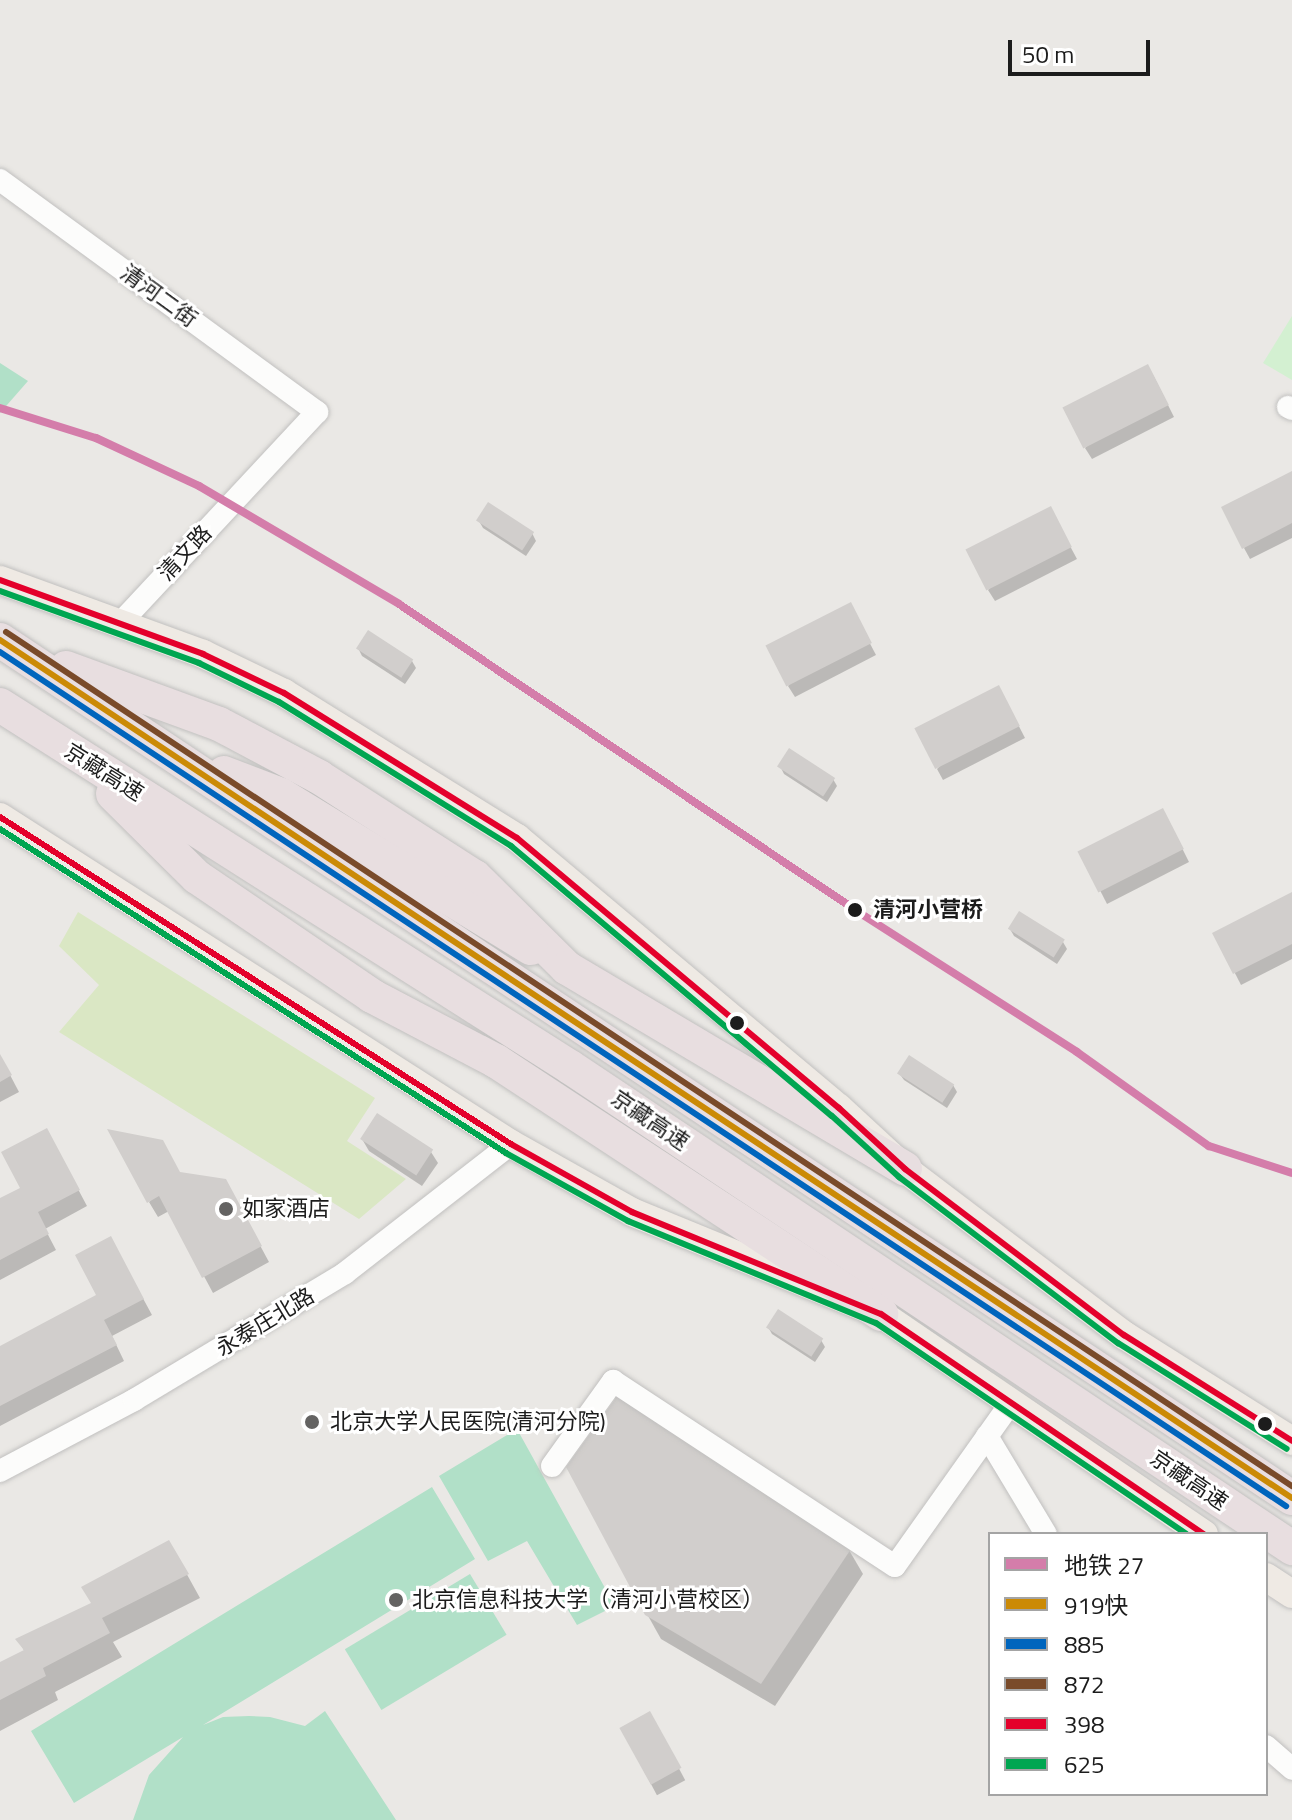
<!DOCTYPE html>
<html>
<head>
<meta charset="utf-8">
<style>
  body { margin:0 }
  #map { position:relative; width:1292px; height:1820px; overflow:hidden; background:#eae8e5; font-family:"Titillium Web","Noto Sans SC",sans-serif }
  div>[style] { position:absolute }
  .grass>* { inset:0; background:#dae7c4 }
  .park>* { inset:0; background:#d3f0d1 }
  .pitch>* { inset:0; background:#b1e0c8; transform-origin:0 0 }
  .shadow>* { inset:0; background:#0003; transform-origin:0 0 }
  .building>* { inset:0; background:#d1cecc; transform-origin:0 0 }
  .roads { filter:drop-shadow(0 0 2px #c1c0bf) drop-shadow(0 0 2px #c1c0bf) }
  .minor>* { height:22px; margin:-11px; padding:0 11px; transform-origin:11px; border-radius:11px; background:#fcfcfb }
  .major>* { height:28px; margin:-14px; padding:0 14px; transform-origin:14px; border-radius:14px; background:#efeae4 }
  .highway>* { height:34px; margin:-17px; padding:0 17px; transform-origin:17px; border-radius:17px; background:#e8dee0 }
  .bus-1>* { height:6px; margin:-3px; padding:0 3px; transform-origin:3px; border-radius:3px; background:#cb8a06 }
  .bus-2>* { height:6px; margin:-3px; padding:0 3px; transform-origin:3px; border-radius:3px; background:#0065bd }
  .bus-3>* { height:6px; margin:-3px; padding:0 3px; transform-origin:3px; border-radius:3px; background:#7a4b2a }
  .bus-4>* { height:6px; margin:-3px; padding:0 3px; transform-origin:3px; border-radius:3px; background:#e4002b }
  .bus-5>* { height:6px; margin:-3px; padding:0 3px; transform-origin:3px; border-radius:3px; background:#00a651 }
  .metro-1>* { height:8px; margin:-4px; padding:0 4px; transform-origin:4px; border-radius:4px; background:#d47daa }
  .dots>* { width:22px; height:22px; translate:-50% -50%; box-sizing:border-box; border:4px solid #fff; border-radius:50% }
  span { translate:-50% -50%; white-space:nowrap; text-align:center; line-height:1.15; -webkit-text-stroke:6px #fff; paint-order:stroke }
  .street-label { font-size:22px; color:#1c1c1c }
  .stop-label { font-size:22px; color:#1c1c1c; font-weight:700 }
  .left { translate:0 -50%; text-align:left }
  .poi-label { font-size:22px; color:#1c1c1c }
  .legend { position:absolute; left:988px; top:1532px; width:280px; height:264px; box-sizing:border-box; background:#fff; border:2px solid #a4a4a4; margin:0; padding:10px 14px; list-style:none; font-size:24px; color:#1c1c1c }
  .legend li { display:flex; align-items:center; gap:16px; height:40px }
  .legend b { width:40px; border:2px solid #a4a4a4 }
  .scale { position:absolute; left:1008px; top:40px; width:142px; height:36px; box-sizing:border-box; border:4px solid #1c1c1c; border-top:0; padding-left:10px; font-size:24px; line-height:28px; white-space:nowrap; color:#1c1c1c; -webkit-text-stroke:6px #fff; paint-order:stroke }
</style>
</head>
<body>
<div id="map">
  <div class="grass">
    <i style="clip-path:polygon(78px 912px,375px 1098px,347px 1141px,406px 1179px,359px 1219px,59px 1032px,99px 985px,59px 946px)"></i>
  </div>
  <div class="park">
    <i style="clip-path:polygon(1292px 316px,1292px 380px,1263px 363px)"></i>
  </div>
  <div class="pitch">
    <i style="clip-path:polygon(0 363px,28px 381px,0 413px)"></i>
    <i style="clip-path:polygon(517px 1429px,615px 1606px,577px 1625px,527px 1541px,488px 1561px,439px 1476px)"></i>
    <i style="clip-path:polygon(432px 1487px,475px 1559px,203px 1725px,223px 1717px,249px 1716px,270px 1717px,305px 1726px,325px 1711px,396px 1820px,133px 1820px,149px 1775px,183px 1737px,74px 1803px,31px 1731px)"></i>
    <i style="left:470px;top:1574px;width:71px;height:146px;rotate:59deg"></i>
  </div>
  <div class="shadow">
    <i style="clip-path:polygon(1154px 377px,1174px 417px,1092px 459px,1085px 448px)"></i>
    <i style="clip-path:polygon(1292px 474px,1292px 538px,1250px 559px,1244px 548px)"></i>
    <i style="clip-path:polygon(1056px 520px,1077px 559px,995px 601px,988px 590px)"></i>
    <i style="clip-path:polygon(479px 521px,532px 533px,536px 541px,526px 556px,483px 528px)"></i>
    <i style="clip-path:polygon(854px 613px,876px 655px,795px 697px,788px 686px)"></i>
    <i style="clip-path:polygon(358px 648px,412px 661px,416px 668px,405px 684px,362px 656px)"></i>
    <i style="clip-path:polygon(1005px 699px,1025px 738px,943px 780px,937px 769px)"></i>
    <i style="clip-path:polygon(780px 766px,833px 779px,837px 786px,827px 802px,784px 774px)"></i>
    <i style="clip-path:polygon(1169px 822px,1189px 862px,1107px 904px,1081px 853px)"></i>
    <i style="clip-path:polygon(1292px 895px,1292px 959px,1241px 985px,1215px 934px)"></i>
    <i style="clip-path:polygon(1010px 929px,1063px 942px,1067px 949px,1057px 964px,1014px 936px)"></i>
    <i style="clip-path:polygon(0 1056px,19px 1092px,0 1102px)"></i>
    <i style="clip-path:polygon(899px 1073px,953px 1085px,957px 1092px,947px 1108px,904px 1080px)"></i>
    <i style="clip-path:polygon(362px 1139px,431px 1152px,438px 1163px,422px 1186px,369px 1151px)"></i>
    <i style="clip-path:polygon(55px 1146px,87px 1206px,45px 1229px,56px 1250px,0 1280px,0 1200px,23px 1188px)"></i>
    <i style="clip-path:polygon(180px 1174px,234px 1197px,269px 1262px,213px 1293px,169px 1211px,158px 1217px,149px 1202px)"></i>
    <i style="clip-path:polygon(119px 1254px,152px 1315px,112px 1336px,124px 1361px,0 1426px,0 1348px,99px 1296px)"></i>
    <i style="clip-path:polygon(768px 1327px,821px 1340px,825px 1347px,815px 1362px,772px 1334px)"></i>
    <i style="clip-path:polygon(169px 1542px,200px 1598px,113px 1642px,122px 1657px,55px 1692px,58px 1700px,0 1731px,0 1664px,25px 1652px,18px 1640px,93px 1604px)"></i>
    <i style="clip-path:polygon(849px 1550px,863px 1574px,775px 1706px,661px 1639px,647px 1614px)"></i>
    <i style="left:650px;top:1714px;width:75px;height:32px;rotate:62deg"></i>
  </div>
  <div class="building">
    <i style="left:1148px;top:364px;width:46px;height:96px;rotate:63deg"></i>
    <i style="clip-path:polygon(1292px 471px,1292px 523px,1242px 549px,1221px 507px)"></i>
    <i style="left:488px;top:502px;width:55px;height:22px;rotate:33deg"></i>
    <i style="left:1051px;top:506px;width:46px;height:96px;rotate:63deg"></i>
    <i style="left:851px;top:602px;width:46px;height:96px;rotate:63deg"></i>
    <i style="left:368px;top:630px;width:54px;height:22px;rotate:33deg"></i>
    <i style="left:999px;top:685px;width:46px;height:95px;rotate:63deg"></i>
    <i style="left:789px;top:748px;width:55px;height:22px;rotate:33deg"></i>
    <i style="left:1163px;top:808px;width:46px;height:96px;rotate:63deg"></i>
    <i style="clip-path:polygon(1292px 892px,1292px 944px,1233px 974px,1212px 933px)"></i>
    <i style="left:1019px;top:911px;width:54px;height:21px;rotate:32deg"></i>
    <i style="clip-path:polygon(0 1054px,12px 1075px,0 1082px)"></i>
    <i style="left:909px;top:1055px;width:54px;height:22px;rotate:33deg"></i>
    <i style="left:377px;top:1113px;width:67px;height:31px;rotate:33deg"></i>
    <i style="clip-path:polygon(47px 1128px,80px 1190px,38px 1212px,49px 1234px,0 1260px,0 1198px,20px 1188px,1px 1152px)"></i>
    <i style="clip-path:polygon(107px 1129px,163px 1140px,180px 1172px,226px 1179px,262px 1246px,202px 1278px,159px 1196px,147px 1203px)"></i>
    <i style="clip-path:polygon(111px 1236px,144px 1299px,104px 1320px,117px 1345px,0 1406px,0 1346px,96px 1295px,75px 1255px)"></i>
    <i style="left:778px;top:1309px;width:54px;height:22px;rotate:33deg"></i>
    <i style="clip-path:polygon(618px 1395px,851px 1549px,761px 1684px,645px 1615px,566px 1467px)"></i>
    <i style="clip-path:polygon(169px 1540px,189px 1574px,102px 1618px,110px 1633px,43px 1668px,46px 1676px,0 1700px,0 1662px,24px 1650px,15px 1639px,91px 1603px,81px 1587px)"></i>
    <i style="left:650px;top:1711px;width:65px;height:35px;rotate:61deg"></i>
  </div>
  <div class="roads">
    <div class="minor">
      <i style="left:0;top:180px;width:393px;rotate:36.2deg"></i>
      <i style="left:317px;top:412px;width:290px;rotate:133deg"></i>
      <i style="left:1288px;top:407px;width:4px;rotate:27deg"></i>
      <i style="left:987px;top:1436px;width:114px;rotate:59deg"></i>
      <i style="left:552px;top:1466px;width:105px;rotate:-54.3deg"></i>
      <i style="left:613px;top:1381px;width:337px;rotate:33.3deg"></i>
      <i style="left:895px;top:1566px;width:200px;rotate:-54.6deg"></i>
      <i style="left:0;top:1471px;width:152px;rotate:-27.9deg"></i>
      <i style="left:134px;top:1400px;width:246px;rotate:-31deg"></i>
      <i style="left:345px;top:1273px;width:210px;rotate:-37.9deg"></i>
      <i style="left:1266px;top:1746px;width:35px;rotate:41deg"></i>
    </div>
    <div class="major">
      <i style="left:0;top:580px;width:216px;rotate:20deg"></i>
      <i style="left:203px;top:654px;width:90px;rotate:25.7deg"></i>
      <i style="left:284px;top:693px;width:274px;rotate:31.9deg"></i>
      <i style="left:517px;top:838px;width:420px;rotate:40deg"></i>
      <i style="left:839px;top:1108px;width:90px;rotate:42.7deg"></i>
      <i style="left:905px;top:1169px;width:275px;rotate:37.2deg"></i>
      <i style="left:1124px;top:1335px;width:199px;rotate:32.2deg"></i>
      <i style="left:0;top:817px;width:607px;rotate:32.62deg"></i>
      <i style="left:511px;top:1144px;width:139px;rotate:29.3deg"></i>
      <i style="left:632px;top:1212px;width:269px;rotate:22.3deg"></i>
      <i style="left:881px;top:1314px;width:391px;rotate:34.3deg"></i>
      <i style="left:1266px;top:1577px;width:31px;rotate:33deg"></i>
    </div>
    <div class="highway">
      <i style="left:0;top:640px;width:1551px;rotate:33.59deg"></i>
      <i style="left:66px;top:668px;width:163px;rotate:20.1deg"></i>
      <i style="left:219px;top:724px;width:113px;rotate:27.9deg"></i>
      <i style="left:319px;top:777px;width:185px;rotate:32.7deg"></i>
      <i style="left:475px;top:877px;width:129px;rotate:44.7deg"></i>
      <i style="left:567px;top:968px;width:393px;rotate:30.7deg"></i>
      <i style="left:0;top:705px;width:675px;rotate:32.42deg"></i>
      <i style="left:570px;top:1067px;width:868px;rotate:33.67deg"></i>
      <i style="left:224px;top:773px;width:61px;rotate:21.1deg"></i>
      <i style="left:281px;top:795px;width:293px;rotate:31.5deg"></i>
      <i style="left:113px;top:794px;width:118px;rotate:44.7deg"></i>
      <i style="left:197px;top:877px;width:212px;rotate:34.2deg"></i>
      <i style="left:372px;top:996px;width:140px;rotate:27.7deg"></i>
      <i style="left:496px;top:1061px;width:461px;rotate:33.3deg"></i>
    </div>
  </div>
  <div class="bus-1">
    <i style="left:0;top:640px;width:1551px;rotate:33.59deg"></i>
  </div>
  <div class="bus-2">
    <i style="left:0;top:652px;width:1544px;rotate:33.59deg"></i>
  </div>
  <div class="bus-3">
    <i style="left:6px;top:632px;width:1544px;rotate:33.59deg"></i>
  </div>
  <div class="bus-4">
    <i style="left:0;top:580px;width:216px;rotate:20deg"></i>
    <i style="left:203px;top:654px;width:90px;rotate:25.7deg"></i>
    <i style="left:284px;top:693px;width:274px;rotate:31.9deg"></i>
    <i style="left:517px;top:838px;width:420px;rotate:40deg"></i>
    <i style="left:839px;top:1108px;width:90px;rotate:42.7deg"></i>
    <i style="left:905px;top:1169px;width:275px;rotate:37.2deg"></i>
    <i style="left:1124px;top:1335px;width:199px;rotate:32.2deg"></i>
    <i style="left:0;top:817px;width:607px;rotate:32.62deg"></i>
    <i style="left:511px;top:1144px;width:139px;rotate:29.3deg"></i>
    <i style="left:632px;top:1212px;width:269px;rotate:22.3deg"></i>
    <i style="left:881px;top:1314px;width:391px;rotate:34.3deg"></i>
  </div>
  <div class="bus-5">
    <i style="left:0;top:591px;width:212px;rotate:19.9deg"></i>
    <i style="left:199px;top:663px;width:89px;rotate:26deg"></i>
    <i style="left:279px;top:702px;width:273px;rotate:31.8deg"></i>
    <i style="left:511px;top:846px;width:419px;rotate:40.1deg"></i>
    <i style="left:832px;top:1116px;width:91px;rotate:42.3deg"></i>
    <i style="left:899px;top:1177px;width:275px;rotate:37.2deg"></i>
    <i style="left:1118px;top:1343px;width:199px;rotate:32.1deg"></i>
    <i style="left:0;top:829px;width:601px;rotate:32.63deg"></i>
    <i style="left:506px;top:1153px;width:140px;rotate:29.1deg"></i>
    <i style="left:628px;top:1221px;width:268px;rotate:22.4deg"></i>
    <i style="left:876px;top:1323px;width:375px;rotate:34.2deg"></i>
  </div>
  <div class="metro-1">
    <i style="left:0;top:408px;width:101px;rotate:17.4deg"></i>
    <i style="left:96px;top:438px;width:114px;rotate:25deg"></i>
    <i style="left:199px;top:486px;width:232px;rotate:30.5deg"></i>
    <i style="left:399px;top:604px;width:559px;rotate:33.83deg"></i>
    <i style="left:863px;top:915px;width:254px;rotate:32.6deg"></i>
    <i style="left:1077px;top:1052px;width:162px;rotate:35.5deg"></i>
    <i style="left:1209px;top:1146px;width:87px;rotate:18deg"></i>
  </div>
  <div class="dots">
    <i style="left:855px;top:910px;background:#1c1c1c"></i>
    <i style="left:737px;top:1023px;background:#1c1c1c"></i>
    <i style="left:226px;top:1209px;background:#646362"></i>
    <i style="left:312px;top:1422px;background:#646362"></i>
    <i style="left:1265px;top:1424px;background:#1c1c1c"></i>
    <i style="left:396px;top:1600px;background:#646362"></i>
  </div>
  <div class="street-label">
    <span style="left:159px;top:296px;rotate:36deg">清河二街</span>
    <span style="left:185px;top:553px;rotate:-47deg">清文路</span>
    <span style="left:104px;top:772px;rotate:32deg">京藏高速</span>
    <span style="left:650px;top:1120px;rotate:34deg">京藏高速</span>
    <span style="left:265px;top:1322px;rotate:-31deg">永泰庄北路</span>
    <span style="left:1189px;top:1480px;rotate:34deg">京藏高速</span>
  </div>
  <div class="stop-label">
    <span class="left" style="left:873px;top:910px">清河小营桥</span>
  </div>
  <div class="poi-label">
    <span class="left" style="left:242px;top:1209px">如家酒店</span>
    <span class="left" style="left:330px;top:1422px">北京大学人民医院(清河分院)</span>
    <span class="left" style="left:412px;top:1600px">北京信息科技大学（清河小营校区）</span>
  </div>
  <ul class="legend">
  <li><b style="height:10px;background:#d47daa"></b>地铁 27</li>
  <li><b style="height:10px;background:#cb8a06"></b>919快</li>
  <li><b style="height:10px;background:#0065bd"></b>885</li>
  <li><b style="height:10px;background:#7a4b2a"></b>872</li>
  <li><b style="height:10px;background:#e4002b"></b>398</li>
  <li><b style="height:10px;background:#00a651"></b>625</li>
  </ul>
  <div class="scale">50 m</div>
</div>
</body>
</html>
